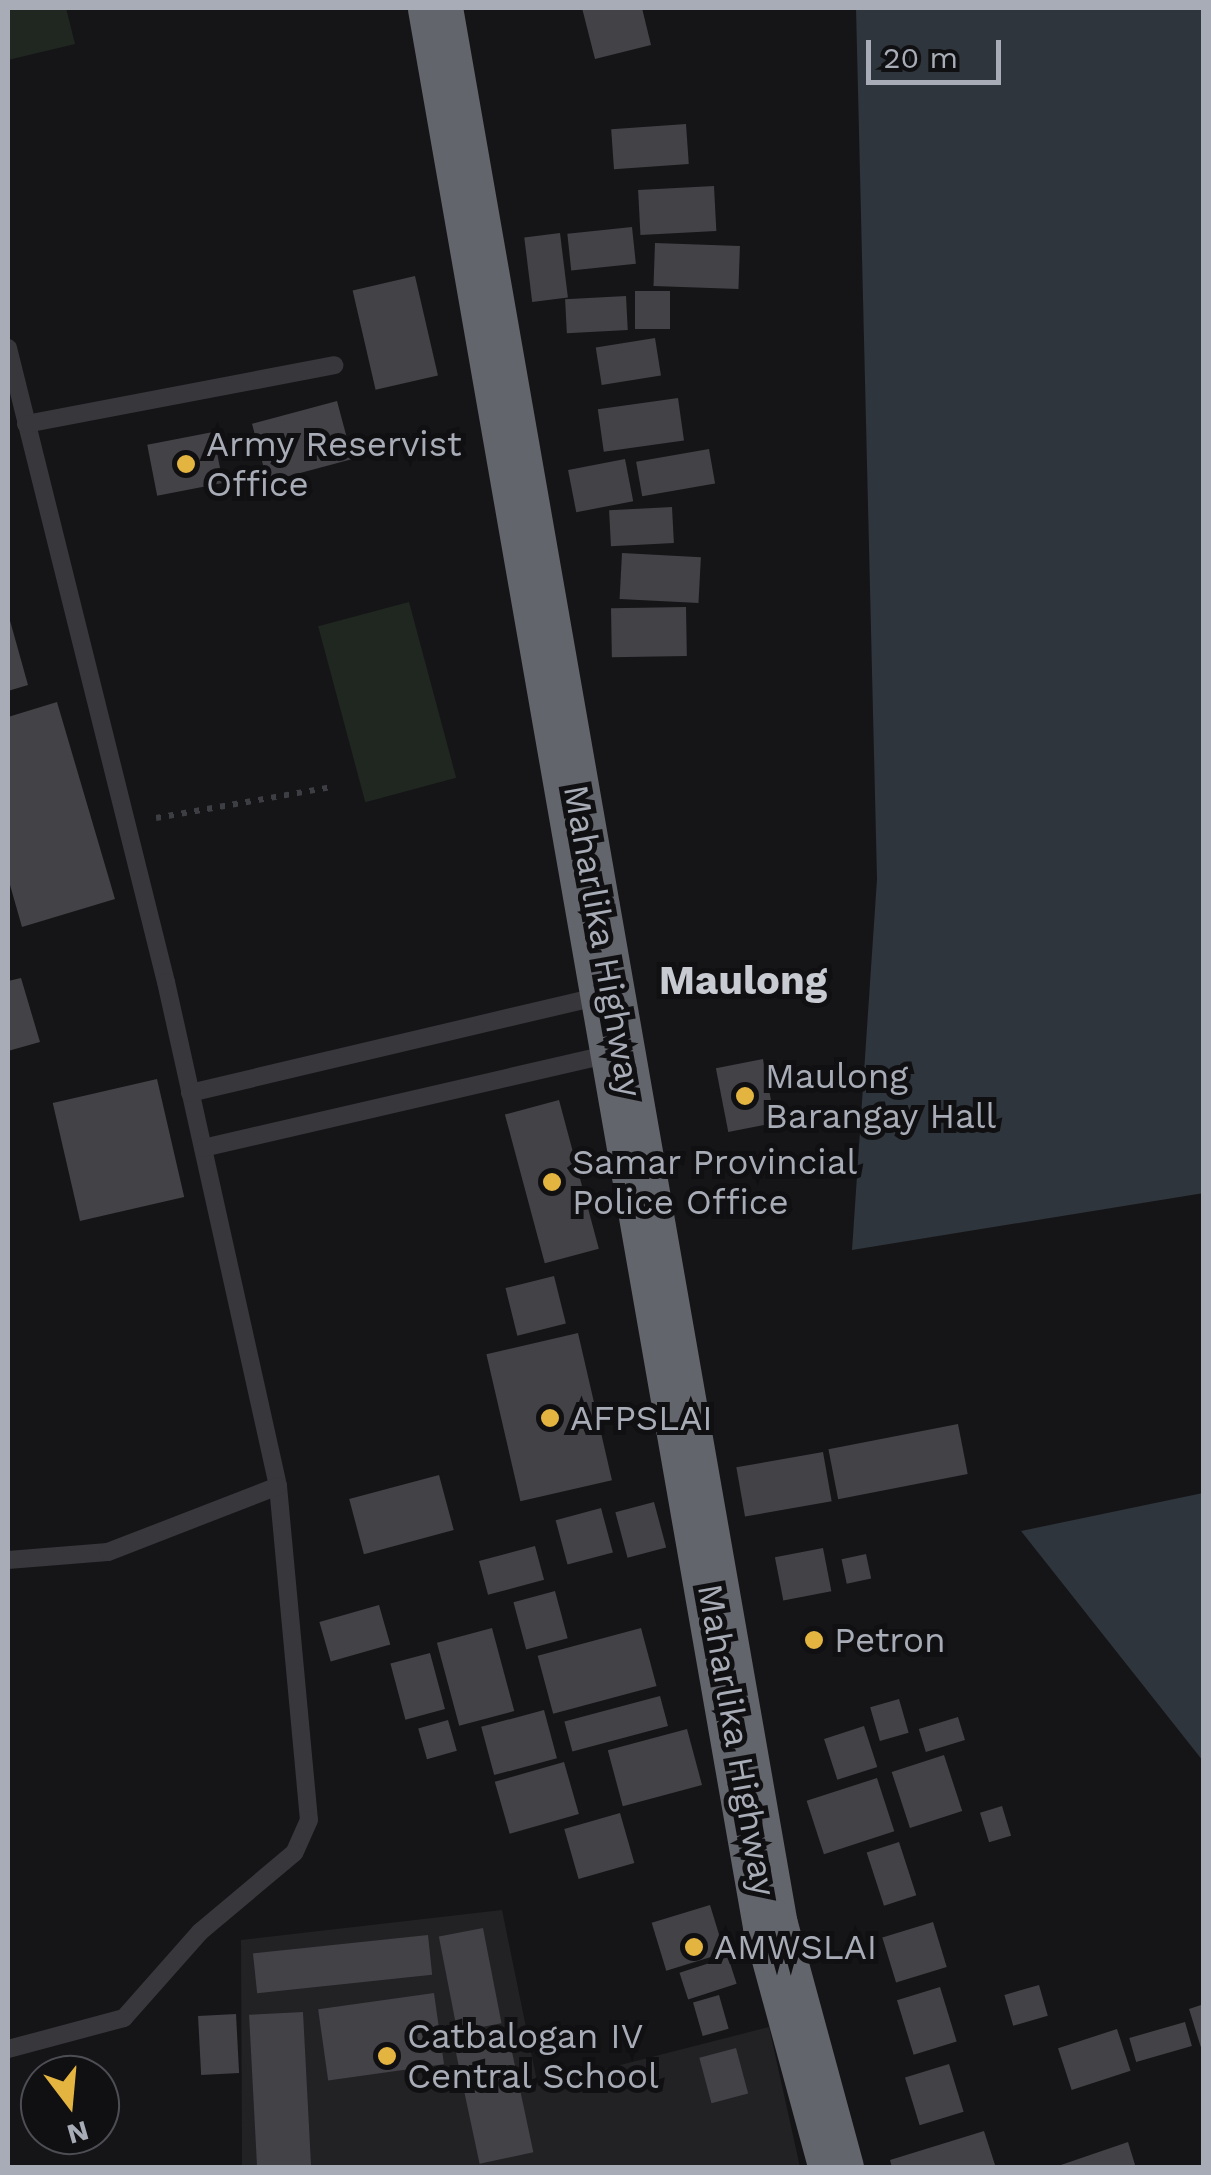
<!DOCTYPE html>
<html>
<head>
<meta charset="utf-8">
<style>
  body { margin:0 }
  #map { position:relative; width:1211px; height:2175px; overflow:hidden; background:#151517; font-family:"Work Sans",sans-serif }
  div>[style] { position:absolute }
  .built>* { inset:0; background:#222124 }
  .green>* { inset:0; background:#202721; transform-origin:0 0 }
  .water>* { inset:0; background:#2e353c }
  .building>* { inset:0; background:#424247; transform-origin:0 0 }
  .path>* { height:6px; margin-top:-3px; transform-origin:0; background:repeating-linear-gradient(90deg,#3d3e43 0 5px,transparent 0 13px) }
  .lane>* { height:18px; margin:-9px; padding:0 9px; transform-origin:9px; border-radius:9px; background:#37373c }
  .highway>* { height:55px; margin:-27.5px; padding:0 27.5px; transform-origin:27.5px; border-radius:27.5px; background:#63656c }
  .dots>* { width:28px; height:28px; translate:-50% -50%; box-sizing:border-box; border:5px solid #101012; border-radius:50% }
  span { translate:-50% -50%; white-space:nowrap; text-align:center; line-height:1.15; -webkit-text-stroke:10px #101012; paint-order:stroke }
  .poi-label { font-size:35px; color:#a8acb6 }
  .left { translate:0 -50%; text-align:left }
  .street-label { font-size:35px; color:#a8acb6 }
  .quarter-label { font-size:40px; color:#c9cbd3; font-weight:700 }
  .frame { position:absolute; inset:0; border:10px solid #a8acb6; pointer-events:none }
  .north { position:absolute; left:20px; top:2055px; width:100px; height:100px; box-sizing:border-box; background:#101012; border:2px solid #4d4e54; border-radius:50%; rotate:164deg; font-size:28px; font-weight:700; line-height:40px; text-align:center; color:#a8acb6 }
  .north::after { content:''; display:block; margin:auto; width:35px; height:45px; background:#e4b440; clip-path:polygon(50% 0,100% 100%,50% 72%,0 100%) }
  .scale { position:absolute; left:866px; top:40px; width:135px; height:45px; box-sizing:border-box; border:5px solid #a8acb6; border-top:0; padding-left:12px; font-size:30px; line-height:35px; white-space:nowrap; color:#a8acb6; -webkit-text-stroke:8px #101012; paint-order:stroke }
</style>
</head>
<body>
<div id="map">
  <div class="built">
    <i style="clip-path:polygon(502px 1910px,538px 2086px,769px 2027px,800px 2167px,242px 2167px,241px 1940px)"></i>
  </div>
  <div class="green">
    <i style="clip-path:polygon(8px 8px,66px 8px,75px 44px,8px 60px)"></i>
    <i style="left:409px;top:602px;width:182px;height:94px;rotate:75deg"></i>
  </div>
  <div class="water">
    <i style="clip-path:polygon(856px 8px,1203px 8px,1204px 1193px,852px 1250px,877px 879px)"></i>
    <i style="clip-path:polygon(1203px 1493px,1204px 1493px,1203px 1761px,1021px 1531px)"></i>
  </div>
  <div class="building">
    <i style="clip-path:polygon(582px 8px,642px 8px,651px 45px,595px 59px)"></i>
    <i style="left:686px;top:124px;width:40px;height:75px;rotate:86deg"></i>
    <i style="left:714px;top:186px;width:45px;height:76px;rotate:87deg"></i>
    <i style="left:632px;top:227px;width:37px;height:65px;rotate:84deg"></i>
    <i style="left:560px;top:233px;width:65px;height:36px;rotate:83deg"></i>
    <i style="left:655px;top:243px;width:85px;height:43px;rotate:2deg"></i>
    <i style="left:415px;top:276px;width:102px;height:64px;rotate:77deg"></i>
    <i style="left:670px;top:291px;width:38px;height:35px;rotate:90deg"></i>
    <i style="left:626px;top:296px;width:34px;height:61px;rotate:87deg"></i>
    <i style="left:655px;top:338px;width:38px;height:60px;rotate:81deg"></i>
    <i style="left:678px;top:398px;width:43px;height:81px;rotate:82deg"></i>
    <i style="left:337px;top:401px;width:60px;height:88px;rotate:75deg"></i>
    <i style="left:213px;top:432px;width:52px;height:67px;rotate:79deg"></i>
    <i style="left:709px;top:449px;width:35px;height:74px;rotate:80deg"></i>
    <i style="left:625px;top:459px;width:43px;height:58px;rotate:79deg"></i>
    <i style="left:672px;top:507px;width:36px;height:63px;rotate:87deg"></i>
    <i style="left:622px;top:553px;width:79px;height:46px;rotate:3deg"></i>
    <i style="left:686px;top:607px;width:49px;height:75px;rotate:89deg"></i>
    <i style="clip-path:polygon(9px 617px,28px 685px,8px 691px,8px 617px)"></i>
    <i style="clip-path:polygon(57px 702px,115px 899px,22px 927px,8px 878px,8px 717px)"></i>
    <i style="clip-path:polygon(21px 978px,40px 1042px,8px 1051px,8px 981px)"></i>
    <i style="left:763px;top:1059px;width:65px;height:48px;rotate:79deg"></i>
    <i style="left:157px;top:1079px;width:121px;height:107px;rotate:77deg"></i>
    <i style="left:559px;top:1100px;width:154px;height:56px;rotate:75deg"></i>
    <i style="left:554px;top:1276px;width:49px;height:50px;rotate:76deg"></i>
    <i style="left:578px;top:1333px;width:151px;height:94px;rotate:77deg"></i>
    <i style="left:958px;top:1424px;width:51px;height:132px;rotate:79deg"></i>
    <i style="left:823px;top:1452px;width:50px;height:88px;rotate:80deg"></i>
    <i style="left:439px;top:1475px;width:57px;height:93px;rotate:75deg"></i>
    <i style="left:654px;top:1502px;width:47px;height:40px;rotate:75deg"></i>
    <i style="left:601px;top:1508px;width:46px;height:47px;rotate:75deg"></i>
    <i style="left:535px;top:1546px;width:35px;height:58px;rotate:75deg"></i>
    <i style="left:823px;top:1548px;width:44px;height:49px;rotate:79deg"></i>
    <i style="left:866px;top:1554px;width:25px;height:25px;rotate:78deg"></i>
    <i style="left:555px;top:1591px;width:49px;height:43px;rotate:75deg"></i>
    <i style="left:379px;top:1605px;width:41px;height:62px;rotate:74deg"></i>
    <i style="left:492px;top:1628px;width:86px;height:57px;rotate:75deg"></i>
    <i style="left:641px;top:1628px;width:60px;height:107px;rotate:75deg"></i>
    <i style="left:430px;top:1653px;width:58px;height:41px;rotate:75deg"></i>
    <i style="left:660px;top:1696px;width:31px;height:99px;rotate:75deg"></i>
    <i style="left:899px;top:1699px;width:35px;height:30px;rotate:74deg"></i>
    <i style="left:544px;top:1710px;width:50px;height:65px;rotate:75deg"></i>
    <i style="left:958px;top:1717px;width:24px;height:41px;rotate:73deg"></i>
    <i style="left:448px;top:1720px;width:32px;height:31px;rotate:74deg"></i>
    <i style="left:864px;top:1726px;width:43px;height:42px;rotate:72deg"></i>
    <i style="left:687px;top:1729px;width:58px;height:82px;rotate:75deg"></i>
    <i style="left:944px;top:1755px;width:59px;height:55px;rotate:72deg"></i>
    <i style="left:564px;top:1762px;width:54px;height:72px;rotate:74deg"></i>
    <i style="left:877px;top:1778px;width:56px;height:74px;rotate:72deg"></i>
    <i style="left:1002px;top:1806px;width:31px;height:23px;rotate:73deg"></i>
    <i style="left:620px;top:1813px;width:52px;height:58px;rotate:74deg"></i>
    <i style="left:899px;top:1842px;width:56px;height:34px;rotate:72deg"></i>
    <i style="left:710px;top:1905px;width:50px;height:61px;rotate:73deg"></i>
    <i style="left:933px;top:1922px;width:47px;height:53px;rotate:73deg"></i>
    <i style="left:483px;top:1928px;width:97px;height:45px;rotate:79deg"></i>
    <i style="left:428px;top:1935px;width:40px;height:176px;rotate:84deg"></i>
    <i style="left:728px;top:1957px;width:28px;height:51px;rotate:72deg"></i>
    <i style="left:1039px;top:1985px;width:32px;height:36px;rotate:74deg"></i>
    <i style="left:940px;top:1987px;width:57px;height:45px;rotate:73deg"></i>
    <i style="left:434px;top:1993px;width:72px;height:117px;rotate:82deg"></i>
    <i style="left:719px;top:1995px;width:35px;height:27px;rotate:74deg"></i>
    <i style="clip-path:polygon(1204px 2004px,1204px 2054px,1203px 2054px,1189px 2009px)"></i>
    <i style="left:303px;top:2012px;width:156px;height:54px;rotate:87deg"></i>
    <i style="left:236px;top:2014px;width:59px;height:38px;rotate:87deg"></i>
    <i style="left:1185px;top:2022px;width:25px;height:58px;rotate:74deg"></i>
    <i style="left:1117px;top:2029px;width:44px;height:62px;rotate:72deg"></i>
    <i style="left:508px;top:2033px;width:122px;height:55px;rotate:78deg"></i>
    <i style="left:736px;top:2048px;width:47px;height:38px;rotate:75deg"></i>
    <i style="left:949px;top:2064px;width:50px;height:46px;rotate:73deg"></i>
    <i style="clip-path:polygon(984px 2131px,996px 2168px,892px 2168px,890px 2160px)"></i>
    <i style="clip-path:polygon(1128px 2142px,1136px 2168px,1055px 2168px,1055px 2167px)"></i>
  </div>
  <div class="path">
    <i style="left:156px;top:818px;width:179px;rotate:-10deg"></i>
  </div>
  <div class="lane">
    <i style="left:8px;top:348px;width:653px;rotate:76.01deg"></i>
    <i style="left:166px;top:982px;width:516px;rotate:77.47deg"></i>
    <i style="left:278px;top:1486px;width:335px;rotate:84.7deg"></i>
    <i style="left:309px;top:1820px;width:36px;rotate:114deg"></i>
    <i style="left:294px;top:1853px;width:123px;rotate:140deg"></i>
    <i style="left:200px;top:1932px;width:115px;rotate:131.5deg"></i>
    <i style="left:124px;top:2018px;width:120px;rotate:165deg"></i>
    <i style="left:26px;top:424px;width:314px;rotate:-10.8deg"></i>
    <i style="left:190px;top:1093px;width:421px;rotate:-13.3deg"></i>
    <i style="left:203px;top:1148px;width:419px;rotate:-13deg"></i>
    <i style="left:8px;top:1560px;width:100px;rotate:-4.6deg"></i>
    <i style="left:108px;top:1552px;width:182px;rotate:-21.2deg"></i>
  </div>
  <div class="highway">
    <i style="left:435px;top:8px;width:1946px;rotate:80.09deg"></i>
    <i style="left:770px;top:1925px;width:252px;rotate:74.8deg"></i>
  </div>
  <div class="dots">
    <i style="left:186px;top:464px;background:#e4b440"></i>
    <i style="left:745px;top:1096px;background:#e4b440"></i>
    <i style="left:552px;top:1182px;background:#e4b440"></i>
    <i style="left:550px;top:1418px;background:#e4b440"></i>
    <i style="left:814px;top:1640px;background:#e4b440"></i>
    <i style="left:694px;top:1947px;background:#e4b440"></i>
    <i style="left:387px;top:2056px;background:#e4b440"></i>
  </div>
  <div class="poi-label">
    <span class="left" style="left:206px;top:464px">Army Reservist<br>Office</span>
    <span class="left" style="left:765px;top:1096px">Maulong<br>Barangay Hall</span>
    <span class="left" style="left:572px;top:1182px">Samar Provincial<br>Police Office</span>
    <span class="left" style="left:570px;top:1418px">AFPSLAI</span>
    <span class="left" style="left:834px;top:1640px">Petron</span>
    <span class="left" style="left:714px;top:1947px">AMWSLAI</span>
    <span class="left" style="left:407px;top:2056px">Catbalogan IV<br>Central School</span>
  </div>
  <div class="street-label">
    <span style="left:603px;top:941px;rotate:80deg">Maharlika Highway</span>
    <span style="left:737px;top:1740px;rotate:80deg">Maharlika Highway</span>
  </div>
  <div class="quarter-label">
    <span style="left:743px;top:981px">Maulong</span>
  </div>
  <div class="frame"></div>
  <div class="north">N</div>
  <div class="scale">20 m</div>
</div>
</body>
</html>
